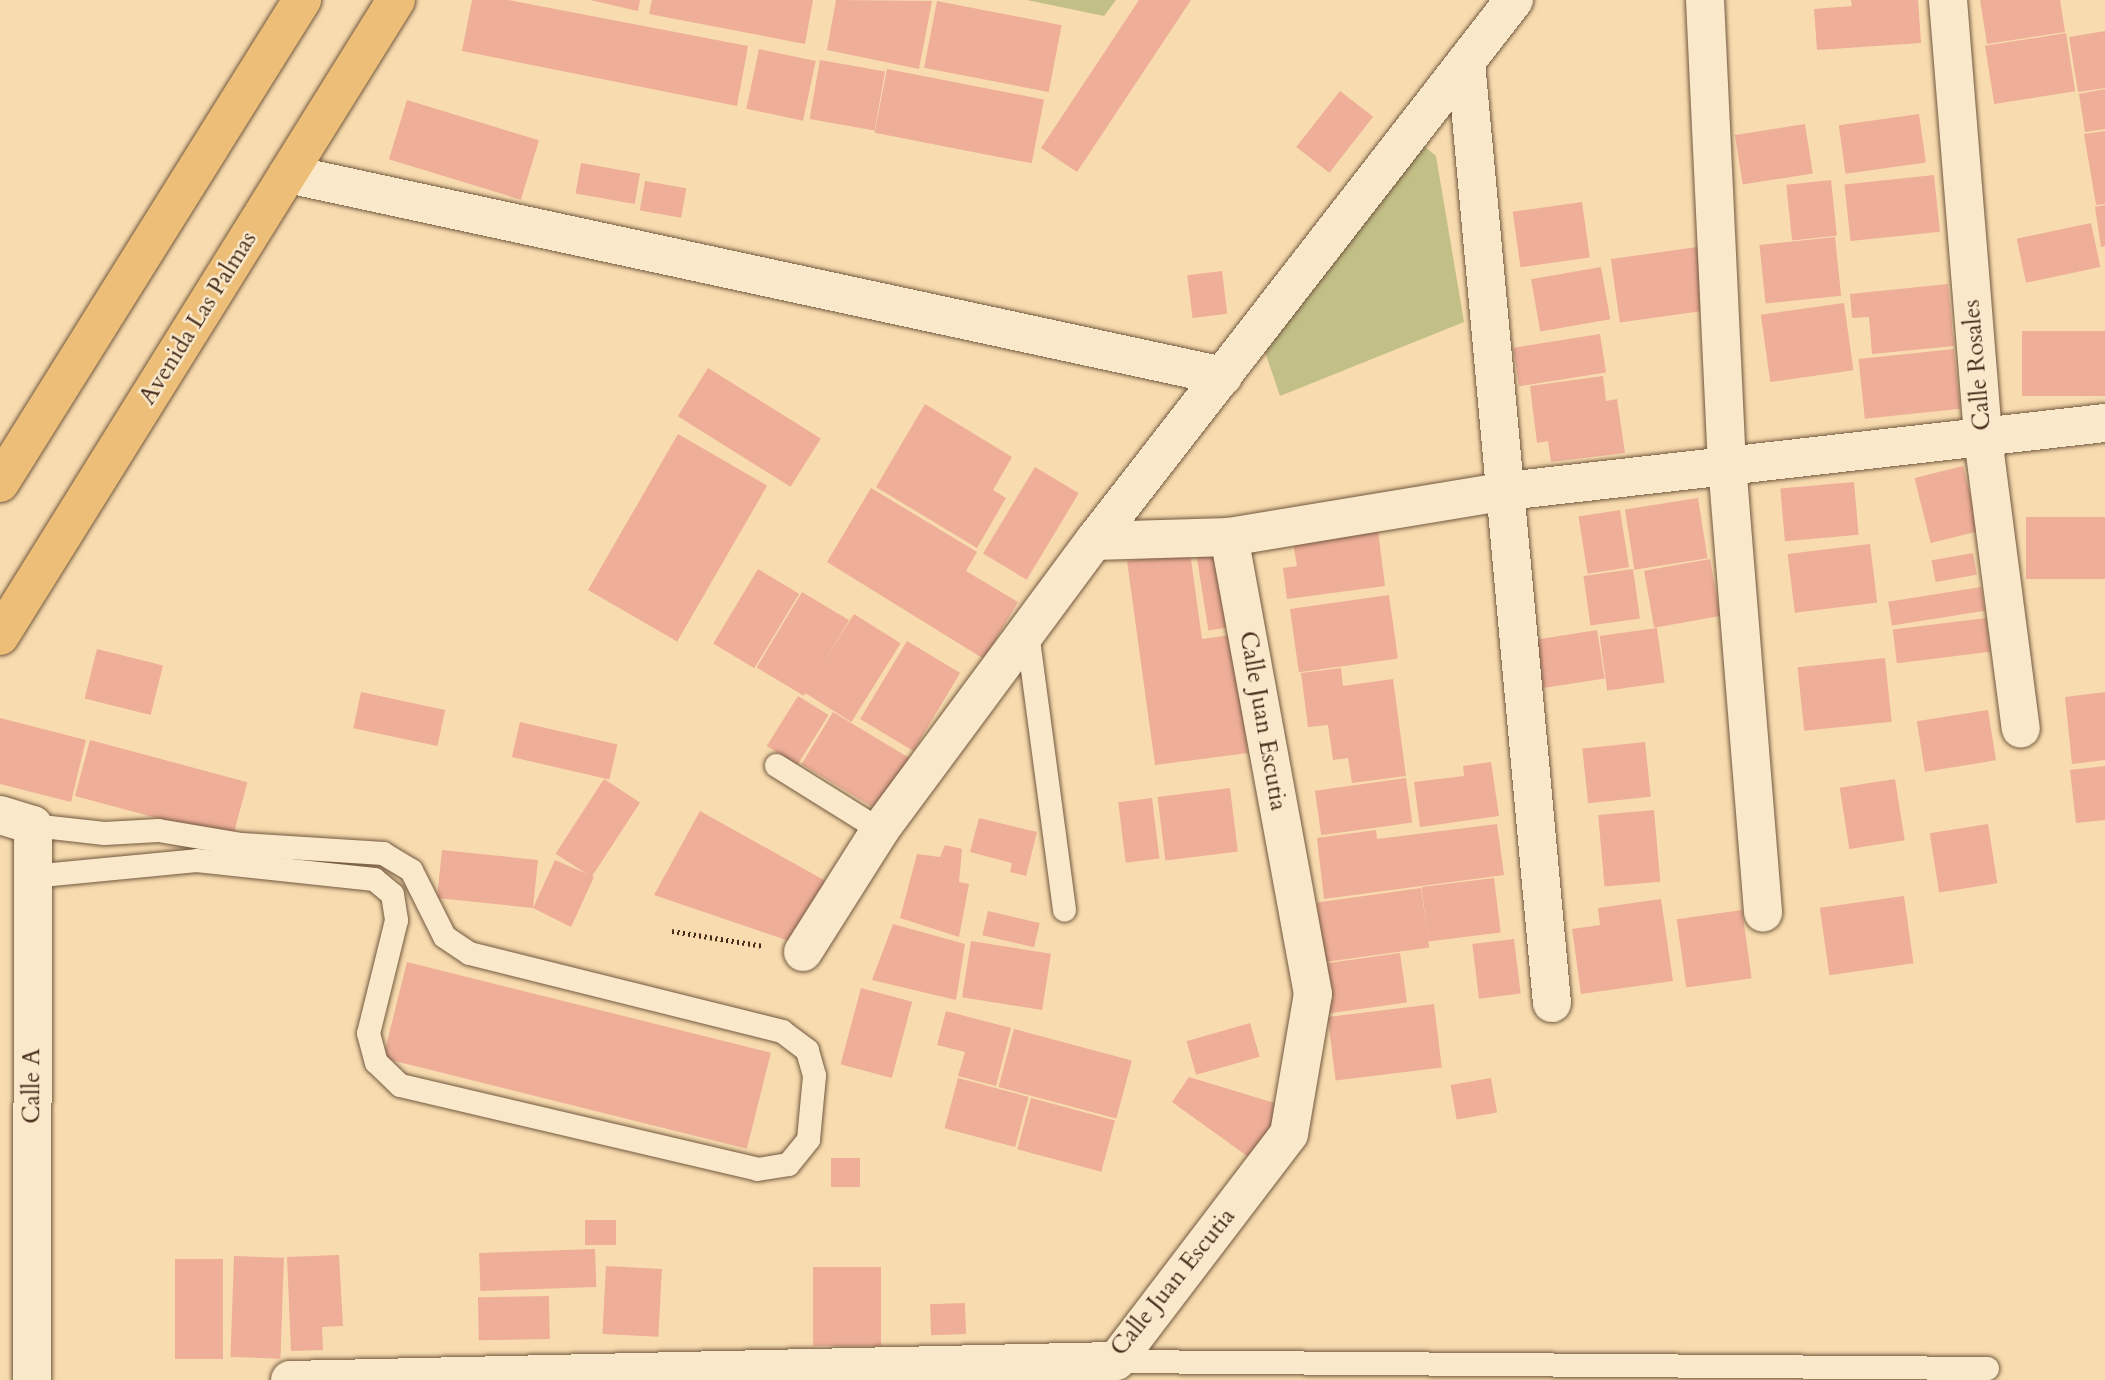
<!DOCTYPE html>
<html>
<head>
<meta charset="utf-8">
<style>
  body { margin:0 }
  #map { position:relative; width:2105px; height:1380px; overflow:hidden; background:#f8dcaf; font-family:Cardo,serif }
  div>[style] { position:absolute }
  .green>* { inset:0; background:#c2bf87 }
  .building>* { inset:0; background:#eeae98; transform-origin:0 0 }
  .path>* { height:4.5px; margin-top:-2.25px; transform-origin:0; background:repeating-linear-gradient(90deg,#452c1a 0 2px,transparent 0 5.5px) }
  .roads { filter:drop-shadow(0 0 2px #72583f) drop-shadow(0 0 2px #72583f) }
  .lane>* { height:23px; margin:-11.5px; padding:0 11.5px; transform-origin:11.5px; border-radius:11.5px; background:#fae8cb }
  .street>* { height:38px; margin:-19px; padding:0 19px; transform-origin:19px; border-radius:19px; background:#fae8cb }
  .primary>* { height:38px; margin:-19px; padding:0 19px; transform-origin:19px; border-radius:19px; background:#ecbe78 }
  span { translate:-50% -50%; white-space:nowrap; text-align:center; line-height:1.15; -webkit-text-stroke:5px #fae8cb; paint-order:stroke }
  .street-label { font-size:24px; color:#452c1a }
</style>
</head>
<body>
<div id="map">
  <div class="green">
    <i style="clip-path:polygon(1027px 0,1116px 0,1104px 16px)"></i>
    <i style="clip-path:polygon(1424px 146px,1436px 156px,1464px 322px,1280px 396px,1261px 340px)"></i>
  </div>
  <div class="building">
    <i style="clip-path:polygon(472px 0,508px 0,748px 46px,737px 106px,462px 51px)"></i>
    <i style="clip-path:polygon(590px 0,640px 0,638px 11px)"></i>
    <i style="clip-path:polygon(652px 0,813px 0,805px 44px,649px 14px)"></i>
    <i style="clip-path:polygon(836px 0,932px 1px,919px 69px,827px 50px)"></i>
    <i style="clip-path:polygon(1139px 0,1191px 0,1077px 172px,1041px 148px)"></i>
    <i style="clip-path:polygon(1851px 0,1918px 0,1921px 43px,1817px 50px,1814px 9px,1852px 6px)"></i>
    <i style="clip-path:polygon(1980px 0,2060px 0,2065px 32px,1987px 44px)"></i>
    <i style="left:937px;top:1px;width:127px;height:68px;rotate:11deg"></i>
    <i style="clip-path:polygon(2105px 31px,2105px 88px,2078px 92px,2069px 37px)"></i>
    <i style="left:2066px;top:33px;width:59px;height:82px;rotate:81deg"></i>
    <i style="left:759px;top:49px;width:58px;height:61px;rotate:12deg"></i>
    <i style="left:820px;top:60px;width:66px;height:60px;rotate:10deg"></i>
    <i style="left:887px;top:69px;width:160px;height:65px;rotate:11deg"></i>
    <i style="clip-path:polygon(2105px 89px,2105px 129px,2085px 132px,2079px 94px)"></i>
    <i style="left:1340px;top:91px;width:42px;height:71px;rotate:38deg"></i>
    <i style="left:407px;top:100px;width:138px;height:62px;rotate:17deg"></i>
    <i style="left:1919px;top:114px;width:49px;height:81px;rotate:82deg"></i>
    <i style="left:1805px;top:124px;width:50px;height:71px;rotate:81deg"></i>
    <i style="clip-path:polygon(2105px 131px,2105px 204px,2096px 205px,2084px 134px)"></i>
    <i style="left:581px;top:163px;width:60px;height:31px;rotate:10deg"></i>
    <i style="left:1934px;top:175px;width:57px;height:90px;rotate:84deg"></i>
    <i style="left:1831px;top:180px;width:56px;height:45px;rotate:84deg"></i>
    <i style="left:645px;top:181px;width:42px;height:30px;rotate:10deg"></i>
    <i style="left:1582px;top:202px;width:56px;height:70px;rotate:82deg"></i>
    <i style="clip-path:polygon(2105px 205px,2105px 246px,2101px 247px,2095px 207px)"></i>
    <i style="left:2091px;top:223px;width:45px;height:76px;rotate:78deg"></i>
    <i style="left:1835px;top:237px;width:59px;height:76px;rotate:84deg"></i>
    <i style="left:1697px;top:247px;width:64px;height:87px;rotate:82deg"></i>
    <i style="left:1601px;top:267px;width:53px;height:71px;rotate:80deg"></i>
    <i style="left:1222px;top:271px;width:43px;height:35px;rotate:83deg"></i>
    <i style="clip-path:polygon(1948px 284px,1954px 346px,1872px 354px,1869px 317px,1852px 318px,1850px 294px)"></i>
    <i style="left:1844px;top:303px;width:68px;height:84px;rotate:82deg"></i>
    <i style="left:2105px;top:331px;width:65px;height:83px;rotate:90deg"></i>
    <i style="left:1600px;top:334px;width:39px;height:88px;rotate:81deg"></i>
    <i style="left:1954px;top:349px;width:60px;height:96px;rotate:84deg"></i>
    <i style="left:708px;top:368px;width:133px;height:57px;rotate:32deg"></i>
    <i style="clip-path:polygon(1603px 376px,1606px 401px,1617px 399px,1625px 453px,1551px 462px,1548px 441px,1537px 443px,1530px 386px)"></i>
    <i style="clip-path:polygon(925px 404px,1012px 457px,993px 490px,1006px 498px,977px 548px,876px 487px)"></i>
    <i style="left:678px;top:434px;width:103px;height:180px;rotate:30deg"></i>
    <i style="left:1963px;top:466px;width:67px;height:50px;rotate:76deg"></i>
    <i style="left:1035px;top:467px;width:51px;height:101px;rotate:31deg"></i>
    <i style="left:1854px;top:482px;width:53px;height:74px;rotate:85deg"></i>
    <i style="clip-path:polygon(871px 488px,977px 552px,966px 571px,1018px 602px,984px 659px,827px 562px)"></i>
    <i style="left:1698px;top:498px;width:61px;height:74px;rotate:81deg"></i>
    <i style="left:1620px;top:510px;width:58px;height:42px;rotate:81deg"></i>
    <i style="left:2105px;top:517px;width:62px;height:79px;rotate:90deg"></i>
    <i style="clip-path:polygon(1378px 530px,1385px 586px,1287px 599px,1283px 568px,1297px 566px,1293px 542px)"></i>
    <i style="left:1870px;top:544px;width:59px;height:83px;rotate:83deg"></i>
    <i style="left:1225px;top:550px;width:77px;height:29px;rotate:81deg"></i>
    <i style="clip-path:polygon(1190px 552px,1202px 639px,1231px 635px,1248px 753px,1155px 765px,1127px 561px)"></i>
    <i style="left:1973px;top:553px;width:22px;height:42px;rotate:80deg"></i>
    <i style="left:1710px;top:559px;width:58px;height:67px;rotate:80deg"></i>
    <i style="left:758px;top:569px;width:48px;height:87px;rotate:31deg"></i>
    <i style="left:1633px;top:569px;width:50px;height:50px;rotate:82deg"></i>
    <i style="left:1981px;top:587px;width:24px;height:94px;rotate:81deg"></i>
    <i style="left:802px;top:592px;width:55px;height:88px;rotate:31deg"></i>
    <i style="left:1389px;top:595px;width:64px;height:100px;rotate:82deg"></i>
    <i style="left:854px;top:614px;width:55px;height:93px;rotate:32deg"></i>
    <i style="left:1986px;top:618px;width:34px;height:94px;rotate:83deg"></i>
    <i style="left:1657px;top:628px;width:55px;height:58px;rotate:82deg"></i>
    <i style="left:1597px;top:630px;width:49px;height:62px;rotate:81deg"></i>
    <i style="left:907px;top:641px;width:62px;height:91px;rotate:31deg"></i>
    <i style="left:97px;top:649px;width:68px;height:51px;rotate:14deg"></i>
    <i style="left:1885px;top:658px;width:64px;height:88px;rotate:84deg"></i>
    <i style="clip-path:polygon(1341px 668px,1343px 686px,1393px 679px,1406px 776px,1352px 783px,1348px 758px,1333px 760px,1328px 725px,1308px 727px,1301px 673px)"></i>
    <i style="left:361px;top:692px;width:86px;height:37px;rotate:12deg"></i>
    <i style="clip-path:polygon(2105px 692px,2105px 760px,2072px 764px,2065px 697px)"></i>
    <i style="left:798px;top:696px;width:36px;height:59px;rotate:32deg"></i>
    <i style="left:1988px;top:710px;width:51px;height:72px;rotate:81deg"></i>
    <i style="left:833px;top:712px;width:92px;height:61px;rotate:31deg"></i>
    <i style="clip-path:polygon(0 718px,86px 740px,71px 802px,0 784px)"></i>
    <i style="left:520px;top:722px;width:100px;height:36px;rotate:13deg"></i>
    <i style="left:90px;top:740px;width:163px;height:58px;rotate:15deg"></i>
    <i style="left:1645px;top:742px;width:55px;height:63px;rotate:84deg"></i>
    <i style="clip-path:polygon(1491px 762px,1499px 816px,1420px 827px,1414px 782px,1464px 776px,1463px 766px)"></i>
    <i style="clip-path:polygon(2105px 766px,2105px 820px,2076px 823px,2070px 770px)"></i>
    <i style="left:1406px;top:778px;width:45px;height:92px;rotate:82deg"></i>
    <i style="left:604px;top:779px;width:43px;height:89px;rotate:33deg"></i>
    <i style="left:1895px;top:779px;width:62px;height:56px;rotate:81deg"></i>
    <i style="left:1230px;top:788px;width:64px;height:73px;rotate:83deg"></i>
    <i style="left:1152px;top:798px;width:61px;height:34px;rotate:83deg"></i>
    <i style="left:1654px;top:810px;width:72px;height:56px;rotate:85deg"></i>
    <i style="clip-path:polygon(700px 811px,831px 884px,798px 944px,654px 895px)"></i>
    <i style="clip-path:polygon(979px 818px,1037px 832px,1026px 876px,1010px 872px,1012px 863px,970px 852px)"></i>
    <i style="clip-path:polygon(1497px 824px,1504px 875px,1324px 899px,1317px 838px,1376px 830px,1377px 839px)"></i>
    <i style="left:1988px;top:824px;width:60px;height:59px;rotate:81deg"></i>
    <i style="clip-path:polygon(945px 845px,962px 849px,959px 882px,969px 884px,959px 937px,900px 918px,917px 854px,940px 857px)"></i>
    <i style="clip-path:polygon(442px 850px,538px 860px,533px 908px,555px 860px,594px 877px,571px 927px,533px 908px,437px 898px)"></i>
    <i style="left:1494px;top:878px;width:55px;height:73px;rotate:83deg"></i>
    <i style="left:1421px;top:888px;width:60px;height:105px;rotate:82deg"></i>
    <i style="left:1904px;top:896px;width:68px;height:85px;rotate:82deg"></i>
    <i style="clip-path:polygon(1661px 899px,1673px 981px,1581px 994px,1572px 929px,1600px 925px,1598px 908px)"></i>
    <i style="left:1742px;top:910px;width:69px;height:66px;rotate:82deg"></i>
    <i style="left:988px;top:911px;width:53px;height:25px;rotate:13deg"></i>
    <i style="clip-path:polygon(893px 924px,965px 944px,956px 1000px,872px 980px)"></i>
    <i style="left:1514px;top:939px;width:55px;height:42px;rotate:83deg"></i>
    <i style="left:971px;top:941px;width:81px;height:57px;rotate:9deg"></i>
    <i style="left:1400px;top:953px;width:50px;height:78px;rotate:82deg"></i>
    <i style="left:407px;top:962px;width:375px;height:99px;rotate:14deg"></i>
    <i style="left:861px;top:988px;width:53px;height:79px;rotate:15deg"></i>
    <i style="left:1434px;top:1004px;width:64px;height:107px;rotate:83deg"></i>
    <i style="clip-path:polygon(946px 1011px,1011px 1028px,996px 1086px,958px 1076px,965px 1052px,937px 1045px)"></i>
    <i style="left:1250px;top:1023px;width:35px;height:66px;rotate:74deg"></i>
    <i style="left:1014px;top:1029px;width:122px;height:60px;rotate:15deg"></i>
    <i style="clip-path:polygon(1189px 1077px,1291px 1108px,1254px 1161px,1172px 1102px)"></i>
    <i style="left:958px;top:1078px;width:73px;height:52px;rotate:15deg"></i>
    <i style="left:1491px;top:1078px;width:35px;height:41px;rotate:80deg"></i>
    <i style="left:1031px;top:1098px;width:87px;height:53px;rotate:15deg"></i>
    <i style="left:831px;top:1158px;width:29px;height:29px"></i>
    <i style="left:585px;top:1220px;width:31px;height:25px"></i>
    <i style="left:595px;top:1249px;width:38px;height:116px;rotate:88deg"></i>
    <i style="clip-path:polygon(339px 1255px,343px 1326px,322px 1327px,323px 1350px,291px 1351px,287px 1257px)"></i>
    <i style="left:234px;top:1256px;width:50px;height:101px;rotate:2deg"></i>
    <i style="left:175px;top:1259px;width:48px;height:100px"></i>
    <i style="left:606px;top:1266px;width:56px;height:68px;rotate:3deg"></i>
    <i style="left:813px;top:1267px;width:68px;height:79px"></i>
    <i style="left:549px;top:1296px;width:43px;height:71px;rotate:89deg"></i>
    <i style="left:965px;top:1303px;width:31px;height:35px;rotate:88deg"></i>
  </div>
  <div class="path">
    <i style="left:672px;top:931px;width:93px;rotate:9.3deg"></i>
  </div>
  <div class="roads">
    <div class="lane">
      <i style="left:1027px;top:632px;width:280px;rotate:82.4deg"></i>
      <i style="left:776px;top:765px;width:123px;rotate:32deg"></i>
      <i style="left:31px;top:876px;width:166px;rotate:-5.5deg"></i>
      <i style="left:196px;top:860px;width:179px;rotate:6.1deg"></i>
      <i style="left:374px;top:879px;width:23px;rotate:40deg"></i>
      <i style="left:392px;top:894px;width:26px;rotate:81deg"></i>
      <i style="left:396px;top:920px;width:116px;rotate:103.9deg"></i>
      <i style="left:368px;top:1033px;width:30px;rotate:75deg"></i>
      <i style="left:376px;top:1062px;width:33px;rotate:44deg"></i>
      <i style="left:400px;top:1085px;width:367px;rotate:13.2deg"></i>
      <i style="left:757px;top:1169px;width:31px;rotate:-9deg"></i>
      <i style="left:788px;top:1164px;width:32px;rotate:-51deg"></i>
      <i style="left:808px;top:1139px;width:64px;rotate:-84.6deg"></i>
      <i style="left:814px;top:1075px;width:26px;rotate:-106deg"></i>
      <i style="left:807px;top:1050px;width:31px;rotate:-143deg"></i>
      <i style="left:782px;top:1031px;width:323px;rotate:-166deg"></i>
      <i style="left:469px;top:953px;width:30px;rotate:-146deg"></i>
      <i style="left:444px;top:936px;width:74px;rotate:-116.6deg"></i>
      <i style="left:411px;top:870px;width:33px;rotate:-149deg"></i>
      <i style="left:383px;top:853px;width:142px;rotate:-176.4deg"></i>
      <i style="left:241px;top:844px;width:84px;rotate:-170.4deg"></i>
      <i style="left:158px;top:830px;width:54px;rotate:176.8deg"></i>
      <i style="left:104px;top:833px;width:71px;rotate:-173.6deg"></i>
      <i style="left:1116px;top:1361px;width:871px;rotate:0.46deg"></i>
    </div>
    <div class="street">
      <i style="left:1705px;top:0;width:465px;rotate:87.3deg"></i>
      <i style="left:1727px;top:464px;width:450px;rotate:85.4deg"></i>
      <i style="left:1948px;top:0;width:439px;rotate:85.4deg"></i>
      <i style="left:1983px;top:438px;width:293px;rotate:82.6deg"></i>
      <i style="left:1466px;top:62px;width:945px;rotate:84.78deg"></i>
      <i style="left:288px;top:174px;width:957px;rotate:12.19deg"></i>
      <i style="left:1094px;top:541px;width:135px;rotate:-1.7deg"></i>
      <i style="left:1229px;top:537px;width:282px;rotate:-9.4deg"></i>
      <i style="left:1507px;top:491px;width:602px;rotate:-6.49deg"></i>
      <i style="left:0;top:815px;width:34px;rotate:17deg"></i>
      <i style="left:33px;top:825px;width:555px;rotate:90.1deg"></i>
      <i style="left:803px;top:952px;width:144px;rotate:-57.7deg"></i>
      <i style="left:880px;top:830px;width:360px;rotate:-53.5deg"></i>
      <i style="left:1094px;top:541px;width:685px;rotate:-52.18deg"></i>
      <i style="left:290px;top:1380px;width:826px;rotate:-1.32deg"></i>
      <i style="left:1116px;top:1361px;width:285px;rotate:-52.7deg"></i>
      <i style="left:1289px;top:1134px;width:142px;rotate:-80.3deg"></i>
      <i style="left:1313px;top:994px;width:465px;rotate:-100.4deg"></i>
    </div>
    <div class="primary">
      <i style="left:0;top:483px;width:570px;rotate:-57.98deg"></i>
      <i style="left:0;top:636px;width:749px;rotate:-58.09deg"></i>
    </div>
  </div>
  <div class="street-label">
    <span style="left:198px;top:318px;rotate:-58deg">Avenida Las Palmas</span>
    <span style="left:1977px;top:365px;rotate:-95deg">Calle Rosales</span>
    <span style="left:1263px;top:721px;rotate:80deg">Calle Juan Escutia</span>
    <span style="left:32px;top:1086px;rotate:-90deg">Calle A</span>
    <span style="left:1173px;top:1282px;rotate:-51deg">Calle Juan Escutia</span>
  </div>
</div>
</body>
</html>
